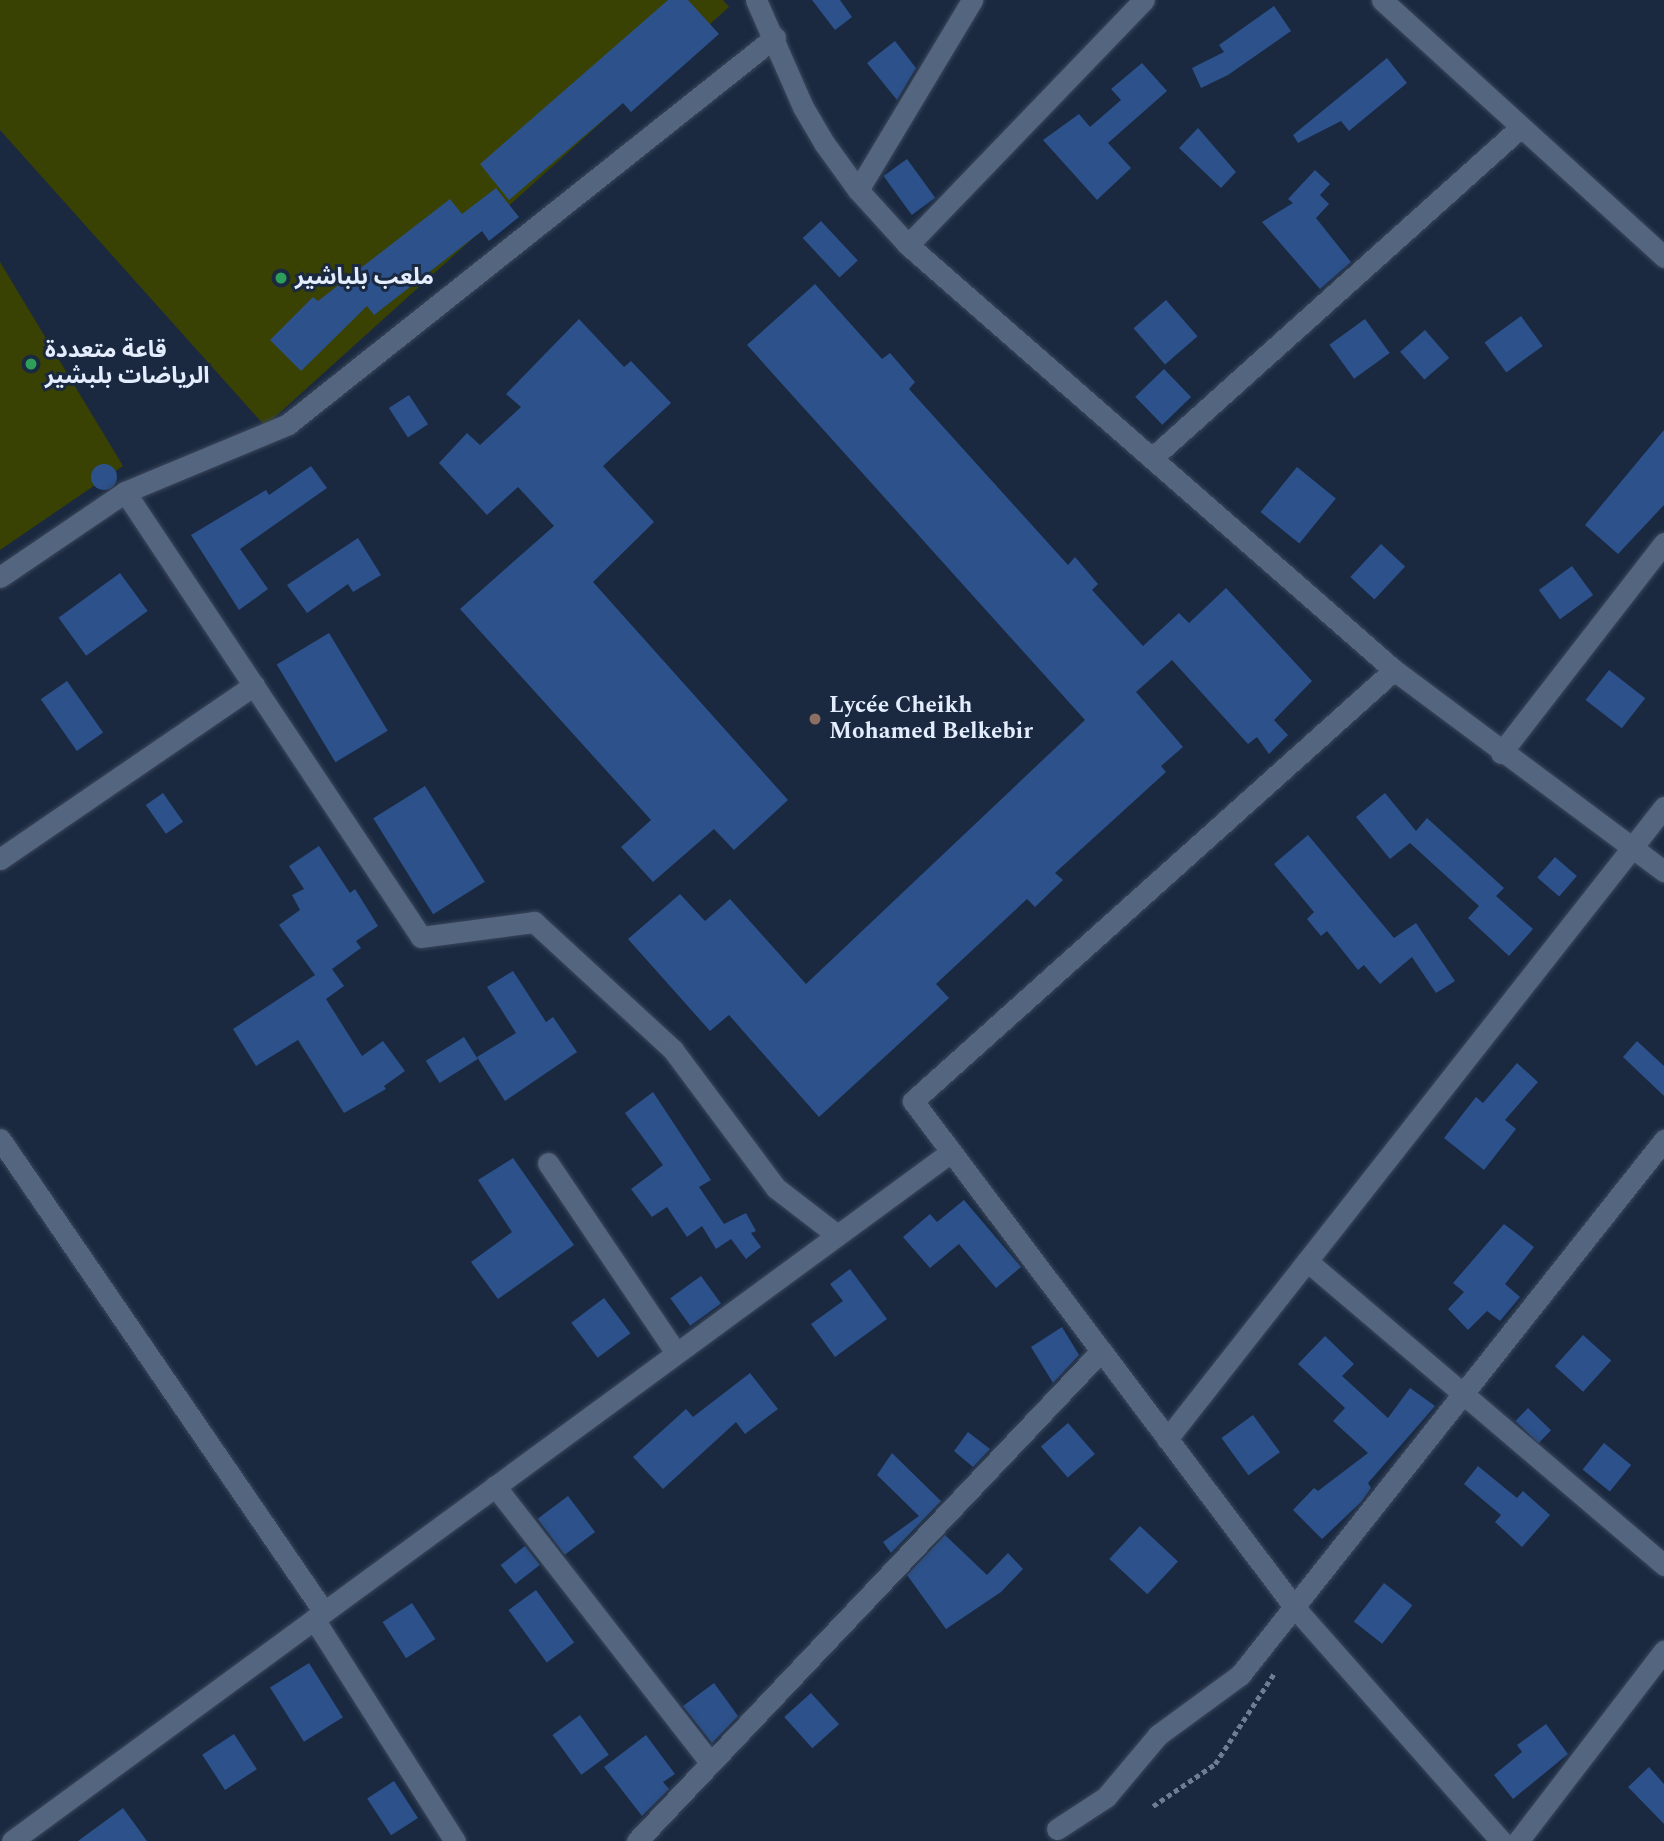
<!DOCTYPE html>
<html>
<head>
<meta charset="utf-8">
<style>
  body { margin:0 }
  #map { position:relative; width:1664px; height:1841px; overflow:hidden; background:#1a2940; font-family:Spectral,"Noto Sans Arabic",serif }
  div>[style] { position:absolute }
  .green>* { inset:0; background:#3a4203 }
  .building>* { inset:0; background:#2c518b; transform-origin:0 0 }
  .round { border-radius:50% }
  .path>* { height:4.5px; margin-top:-2.25px; transform-origin:0; background:repeating-linear-gradient(90deg,#707d91 0 5px,transparent 0 8.5px) }
  .roads { filter:drop-shadow(0 0 2px #3a465a) drop-shadow(0 0 2px #3a465a) }
  .minor>* { height:21px; margin:-10.5px; padding:0 10.5px; transform-origin:10.5px; border-radius:10.5px; background:#546580 }
  .dots>* { width:19px; height:19px; translate:-50% -50%; box-sizing:border-box; border:4px solid #1a2940; border-radius:50% }
  span { translate:-50% -50%; white-space:nowrap; text-align:center; line-height:1.15; -webkit-text-stroke:6px #1a2940; paint-order:stroke }
  .poi-label { font-size:23px; color:#e3edfd; font-weight:700 }
  .left { translate:0 -50%; text-align:left }
</style>
</head>
<body>
<div id="map">
  <div class="green">
    <i style="clip-path:polygon(0 0,723px 0,729px 7px,265px 426px,0 130px)"></i>
    <i style="clip-path:polygon(0 262px,123px 466px,0 550px)"></i>
  </div>
  <div class="building">
    <i style="clip-path:polygon(668px 0,688px 0,719px 34px,631px 112px,623px 103px,509px 200px,480px 164px)"></i>
    <i style="clip-path:polygon(812px 0,840px 0,852px 17px,835px 30px)"></i>
    <i style="clip-path:polygon(1274px 6px,1291px 31px,1228px 75px,1201px 88px,1192px 68px,1224px 52px,1219px 45px)"></i>
    <i style="clip-path:polygon(895px 41px,916px 68px,897px 100px,867px 63px)"></i>
    <i style="clip-path:polygon(1387px 58px,1407px 83px,1349px 131px,1341px 121px,1298px 143px,1293px 135px)"></i>
    <i style="clip-path:polygon(1142px 63px,1167px 91px,1108px 143px,1131px 168px,1097px 200px,1043px 140px,1079px 114px,1090px 127px,1121px 100px,1111px 89px)"></i>
    <i style="clip-path:polygon(1198px 128px,1236px 172px,1221px 188px,1179px 148px)"></i>
    <i style="left:907px;top:159px;width:48px;height:29px;rotate:54deg"></i>
    <i style="clip-path:polygon(1315px 170px,1330px 184px,1320px 195px,1329px 204px,1316px 218px,1351px 262px,1320px 289px,1262px 222px,1293px 203px,1288px 199px)"></i>
    <i style="clip-path:polygon(496px 188px,519px 217px,489px 241px,482px 231px,374px 315px,367px 306px,301px 371px,270px 340px,313px 297px,318px 301px,450px 199px,462px 214px)"></i>
    <i style="left:821px;top:221px;width:54px;height:25px;rotate:47deg"></i>
    <i style="clip-path:polygon(815px 284px,882px 359px,890px 353px,915px 382px,909px 389px,1068px 565px,1075px 557px,1098px 584px,1092px 590px,1143px 646px,1179px 613px,1189px 623px,1226px 588px,1312px 681px,1274px 720px,1288px 735px,1269px 754px,1257px 737px,1248px 744px,1172px 660px,1136px 692px,1183px 747px,1161px 766px,1166px 772px,1055px 873px,1063px 880px,1035px 907px,1027px 899px,936px 984px,949px 998px,819px 1117px,729px 1015px,710px 1031px,628px 939px,680px 894px,705px 921px,730px 899px,806px 984px,1085px 720px,747px 345px)"></i>
    <i style="left:1166px;top:300px;width:48px;height:43px;rotate:49deg"></i>
    <i style="left:1521px;top:316px;width:37px;height:45px;rotate:54deg"></i>
    <i style="clip-path:polygon(579px 319px,624px 367px,631px 361px,671px 403px,603px 466px,654px 522px,593px 582px,788px 800px,734px 850px,714px 829px,653px 882px,621px 847px,651px 820px,460px 609px,554px 526px,518px 487px,487px 515px,439px 463px,467px 433px,480px 445px,521px 407px,506px 394px)"></i>
    <i style="left:1365px;top:319px;width:42px;height:44px;rotate:54deg"></i>
    <i style="left:1425px;top:330px;width:37px;height:33px;rotate:49deg"></i>
    <i style="left:1164px;top:369px;width:39px;height:40px;rotate:46deg"></i>
    <i style="left:409px;top:395px;width:35px;height:24px;rotate:57deg"></i>
    <i style="clip-path:polygon(1664px 430px,1664px 505px,1618px 554px,1585px 525px)"></i>
    <i class="round" style="left:91px;top:464px;width:26px;height:26px"></i>
    <i style="clip-path:polygon(311px 466px,327px 488px,240px 549px,268px 589px,239px 610px,191px 535px,266px 490px,269px 495px)"></i>
    <i style="left:1297px;top:467px;width:50px;height:58px;rotate:39deg"></i>
    <i style="clip-path:polygon(358px 538px,381px 575px,353px 592px,348px 584px,307px 613px,287px 585px)"></i>
    <i style="left:1381px;top:544px;width:33px;height:45px;rotate:43deg"></i>
    <i style="left:1572px;top:566px;width:36px;height:41px;rotate:54deg"></i>
    <i style="left:120px;top:573px;width:47px;height:76px;rotate:54deg"></i>
    <i style="left:329px;top:633px;width:114px;height:61px;rotate:59deg"></i>
    <i style="left:1609px;top:670px;width:46px;height:38px;rotate:38deg"></i>
    <i style="left:67px;top:681px;width:63px;height:32px;rotate:55deg"></i>
    <i style="left:425px;top:786px;width:113px;height:61px;rotate:58deg"></i>
    <i style="left:163px;top:793px;width:35px;height:21px;rotate:55deg"></i>
    <i style="clip-path:polygon(1385px 793px,1416px 831px,1427px 818px,1504px 888px,1496px 896px,1533px 929px,1509px 956px,1468px 918px,1479px 906px,1410px 843px,1390px 859px,1356px 817px)"></i>
    <i style="clip-path:polygon(1308px 835px,1394px 938px,1416px 923px,1455px 981px,1436px 993px,1412px 957px,1380px 984px,1364px 965px,1358px 970px,1327px 931px,1321px 936px,1307px 919px,1314px 912px,1274px 864px)"></i>
    <i style="clip-path:polygon(319px 846px,350px 893px,355px 889px,378px 926px,356px 941px,361px 948px,332px 969px,344px 986px,326px 999px,362px 1056px,383px 1041px,405px 1071px,384px 1086px,386px 1089px,344px 1113px,298px 1040px,256px 1066px,233px 1029px,315px 975px,279px 925px,300px 910px,292px 895px,304px 889px,289px 866px)"></i>
    <i style="left:1555px;top:857px;width:29px;height:27px;rotate:41deg"></i>
    <i style="clip-path:polygon(513px 971px,546px 1022px,553px 1017px,577px 1052px,505px 1101px,477px 1057px,516px 1033px,487px 987px)"></i>
    <i style="left:464px;top:1037px;width:26px;height:45px;rotate:58deg"></i>
    <i style="clip-path:polygon(1637px 1041px,1664px 1066px,1664px 1096px,1623px 1057px)"></i>
    <i style="clip-path:polygon(1517px 1063px,1538px 1082px,1505px 1120px,1516px 1129px,1484px 1170px,1444px 1138px,1476px 1097px,1483px 1103px)"></i>
    <i style="clip-path:polygon(653px 1092px,711px 1180px,699px 1187px,724px 1224px,746px 1213px,756px 1231px,751px 1233px,761px 1247px,746px 1259px,731px 1239px,716px 1249px,702px 1226px,687px 1237px,667px 1207px,652px 1217px,631px 1189px,663px 1165px,625px 1113px)"></i>
    <i style="clip-path:polygon(513px 1158px,574px 1245px,498px 1299px,471px 1262px,512px 1232px,478px 1180px)"></i>
    <i style="clip-path:polygon(964px 1200px,1021px 1267px,996px 1288px,959px 1244px,930px 1268px,903px 1237px,930px 1214px,937px 1222px)"></i>
    <i style="clip-path:polygon(1504px 1224px,1534px 1247px,1505px 1284px,1520px 1297px,1500px 1321px,1487px 1311px,1468px 1330px,1448px 1309px,1464px 1292px,1453px 1283px)"></i>
    <i style="clip-path:polygon(850px 1269px,887px 1319px,835px 1357px,811px 1324px,843px 1301px,830px 1284px)"></i>
    <i style="left:701px;top:1276px;width:34px;height:38px;rotate:54deg"></i>
    <i style="left:604px;top:1298px;width:44px;height:41px;rotate:53deg"></i>
    <i style="clip-path:polygon(1062px 1327px,1079px 1355px,1053px 1383px,1031px 1347px)"></i>
    <i style="left:1583px;top:1335px;width:38px;height:42px;rotate:42deg"></i>
    <i style="clip-path:polygon(1325px 1336px,1354px 1364px,1342px 1376px,1388px 1418px,1410px 1388px,1435px 1406px,1368px 1483px,1371px 1488px,1361px 1502px,1322px 1539px,1293px 1510px,1314px 1488px,1318px 1491px,1368px 1453px,1333px 1421px,1345px 1408px,1298px 1364px)"></i>
    <i style="clip-path:polygon(750px 1373px,778px 1409px,745px 1434px,736px 1422px,663px 1489px,633px 1457px,686px 1409px,693px 1417px)"></i>
    <i style="left:1528px;top:1408px;width:32px;height:18px;rotate:44deg"></i>
    <i style="left:1253px;top:1415px;width:46px;height:39px;rotate:54deg"></i>
    <i style="left:1068px;top:1423px;width:41px;height:36px;rotate:49deg"></i>
    <i style="clip-path:polygon(968px 1432px,990px 1449px,973px 1467px,954px 1451px)"></i>
    <i style="left:1604px;top:1443px;width:35px;height:34px;rotate:39deg"></i>
    <i style="clip-path:polygon(892px 1453px,941px 1501px,891px 1553px,883px 1542px,919px 1516px,877px 1475px)"></i>
    <i style="clip-path:polygon(1478px 1466px,1517px 1498px,1523px 1491px,1550px 1515px,1522px 1547px,1495px 1522px,1501px 1515px,1464px 1484px)"></i>
    <i style="left:568px;top:1496px;width:45px;height:38px;rotate:53deg"></i>
    <i style="left:1140px;top:1526px;width:52px;height:45px;rotate:43deg"></i>
    <i style="clip-path:polygon(945px 1535px,987px 1575px,1008px 1553px,1023px 1569px,1001px 1592px,946px 1629px,907px 1575px)"></i>
    <i style="left:525px;top:1546px;width:24px;height:31px;rotate:52deg"></i>
    <i style="left:1384px;top:1583px;width:36px;height:49px;rotate:38deg"></i>
    <i style="left:536px;top:1590px;width:65px;height:34px;rotate:54deg"></i>
    <i style="left:412px;top:1603px;width:43px;height:35px;rotate:57deg"></i>
    <i style="left:309px;top:1663px;width:64px;height:46px;rotate:58deg"></i>
    <i style="clip-path:polygon(714px 1683px,738px 1716px,712px 1743px,683px 1706px)"></i>
    <i style="left:811px;top:1693px;width:42px;height:36px;rotate:48deg"></i>
    <i style="left:580px;top:1715px;width:49px;height:34px;rotate:54deg"></i>
    <i style="clip-path:polygon(1546px 1724px,1568px 1754px,1513px 1799px,1494px 1775px,1522px 1752px,1517px 1745px)"></i>
    <i style="left:234px;top:1734px;width:42px;height:38px;rotate:57deg"></i>
    <i style="clip-path:polygon(646px 1735px,675px 1774px,663px 1782px,669px 1789px,642px 1816px,604px 1767px)"></i>
    <i style="clip-path:polygon(1649px 1767px,1664px 1784px,1664px 1824px,1628px 1787px)"></i>
    <i style="left:394px;top:1781px;width:44px;height:32px;rotate:57deg"></i>
    <i style="clip-path:polygon(123px 1808px,147px 1841px,78px 1841px)"></i>
  </div>
  <div class="path">
    <i style="left:1153px;top:1806px;width:75px;rotate:-34.1deg"></i>
    <i style="left:1215px;top:1764px;width:110px;rotate:-56.9deg"></i>
  </div>
  <div class="roads">
    <div class="minor">
      <i style="left:756px;top:0;width:117px;rotate:66.3deg"></i>
      <i style="left:803px;top:107px;width:42px;rotate:59.7deg"></i>
      <i style="left:824px;top:143px;width:58px;rotate:54.1deg"></i>
      <i style="left:858px;top:190px;width:74px;rotate:47.7deg"></i>
      <i style="left:908px;top:245px;width:646px;rotate:41.17deg"></i>
      <i style="left:1394px;top:670px;width:337px;rotate:36.7deg"></i>
      <i style="left:1382px;top:0;width:382px;rotate:42.3deg"></i>
      <i style="left:858px;top:190px;width:222px;rotate:-59deg"></i>
      <i style="left:908px;top:245px;width:340px;rotate:-46.1deg"></i>
      <i style="left:1152px;top:458px;width:494px;rotate:-41.9deg"></i>
      <i style="left:125px;top:492px;width:534px;rotate:56.37deg"></i>
      <i style="left:421px;top:937px;width:114px;rotate:-7.6deg"></i>
      <i style="left:534px;top:922px;width:189px;rotate:42.6deg"></i>
      <i style="left:673px;top:1050px;width:172px;rotate:53.3deg"></i>
      <i style="left:776px;top:1188px;width:77px;rotate:37.6deg"></i>
      <i style="left:0;top:577px;width:151px;rotate:-34.2deg"></i>
      <i style="left:125px;top:492px;width:177px;rotate:-22.6deg"></i>
      <i style="left:288px;top:424px;width:622px;rotate:-38.47deg"></i>
      <i style="left:1394px;top:670px;width:646px;rotate:138.14deg"></i>
      <i style="left:913px;top:1101px;width:635px;rotate:53deg"></i>
      <i style="left:1295px;top:1608px;width:311px;rotate:48.5deg"></i>
      <i style="left:1501px;top:753px;width:266px;rotate:-52.2deg"></i>
      <i style="left:0;top:859px;width:308px;rotate:-34.4deg"></i>
      <i style="left:0;top:1139px;width:573px;rotate:55.59deg"></i>
      <i style="left:548px;top:1163px;width:229px;rotate:56deg"></i>
      <i style="left:1307px;top:1261px;width:469px;rotate:40.4deg"></i>
      <i style="left:1167px;top:1439px;width:804px;rotate:-51.82deg"></i>
      <i style="left:495px;top:1486px;width:351px;rotate:52.1deg"></i>
      <i style="left:314px;top:1619px;width:263px;rotate:57.6deg"></i>
      <i style="left:1057px;top:1829px;width:59px;rotate:-33.1deg"></i>
      <i style="left:1106px;top:1797px;width:81px;rotate:-50deg"></i>
      <i style="left:1158px;top:1735px;width:102px;rotate:-36.2deg"></i>
      <i style="left:1240px;top:1675px;width:683px;rotate:-51.6deg"></i>
      <i style="left:12px;top:1841px;width:1165px;rotate:-36.27deg"></i>
      <i style="left:637px;top:1841px;width:675px;rotate:-46.56deg"></i>
      <i style="left:1518px;top:1841px;width:240px;rotate:-52.5deg"></i>
    </div>
  </div>
  <div class="dots">
    <i style="left:281px;top:278px;background:#2e9e5b"></i>
    <i style="left:31px;top:364px;background:#2e9e5b"></i>
    <i style="left:815px;top:719px;background:#8d6e63"></i>
  </div>
  <div class="poi-label">
    <span class="left" style="left:295px;top:278px">ملعب بلباشير</span>
    <span class="left" style="left:45px;top:364px">قاعة متعددة<br>الرياضات بلبشير</span>
    <span class="left" style="left:829px;top:719px">Lycée Cheikh<br>Mohamed Belkebir</span>
  </div>
</div>
</body>
</html>
